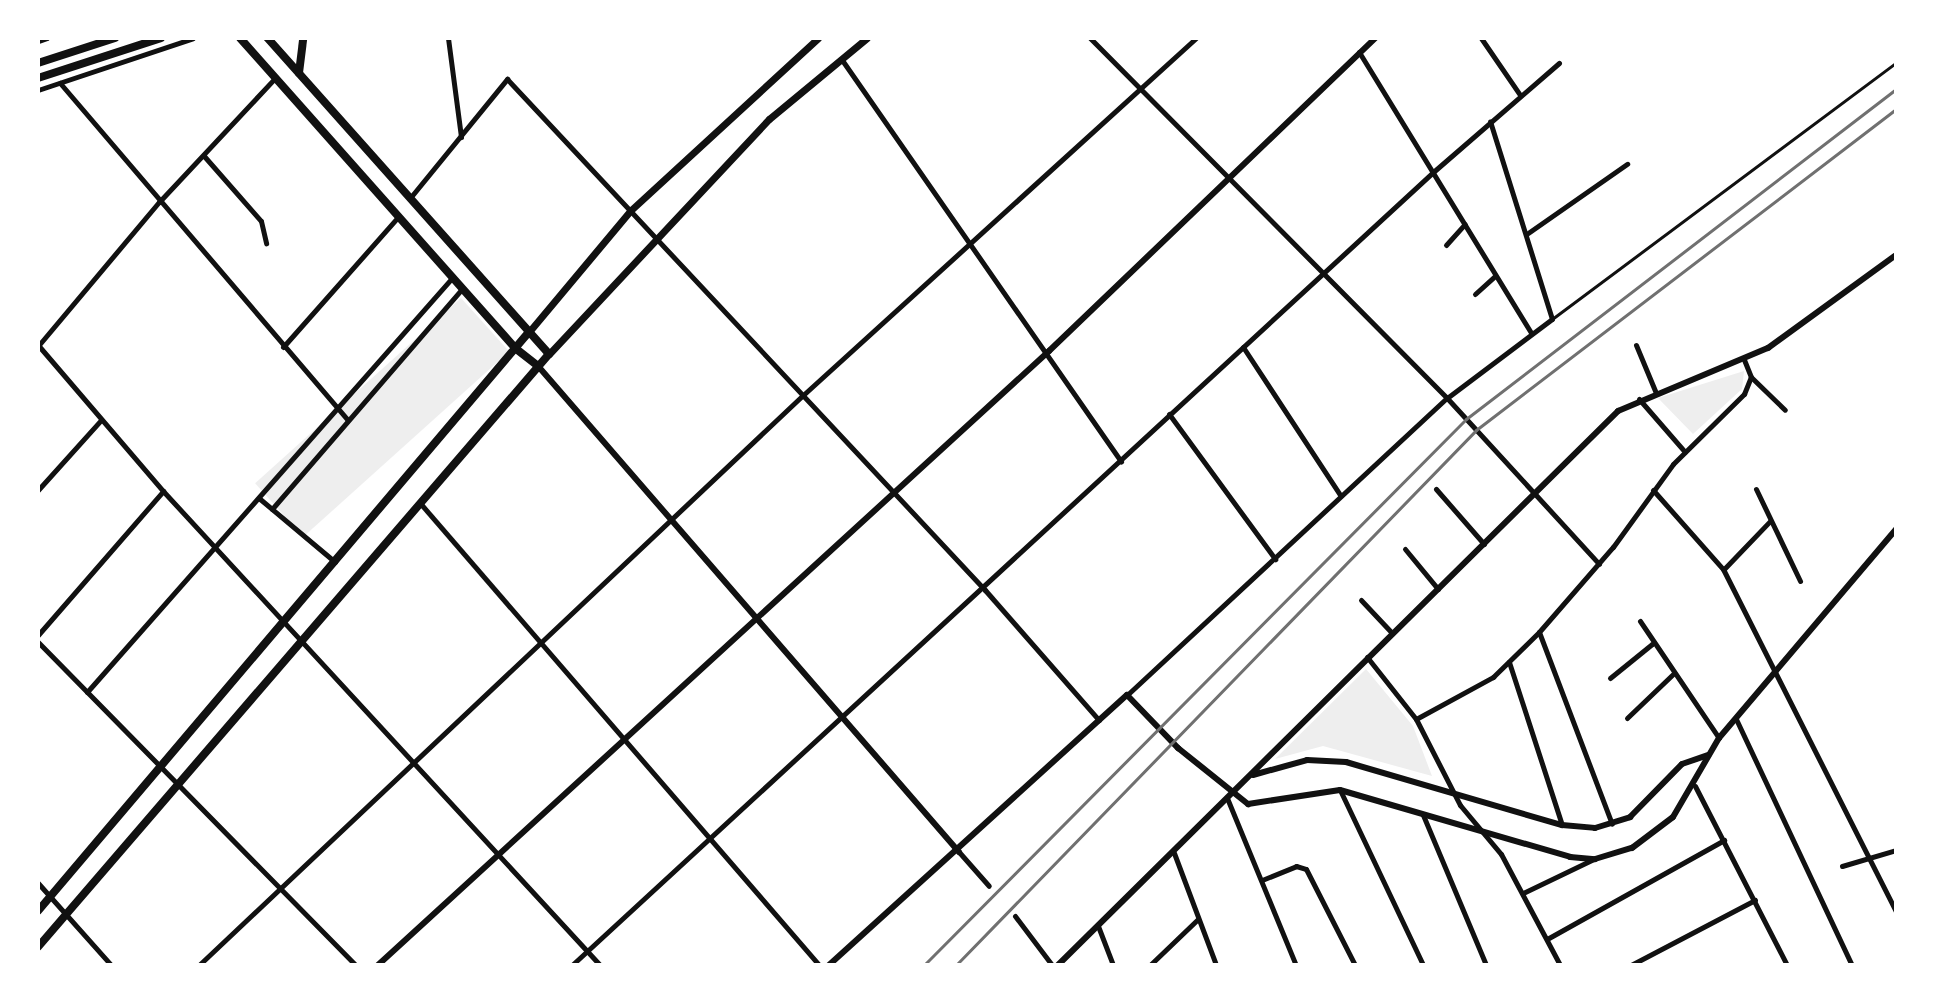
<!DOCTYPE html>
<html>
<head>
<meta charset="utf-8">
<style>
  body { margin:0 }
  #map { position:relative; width:1934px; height:1003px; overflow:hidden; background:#fff; font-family:Manrope,sans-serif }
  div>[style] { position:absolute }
  .green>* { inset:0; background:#eee; transform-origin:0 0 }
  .service>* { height:3px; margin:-1.5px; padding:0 1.5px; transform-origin:1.5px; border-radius:1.5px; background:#111 }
  .minor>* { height:5px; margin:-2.5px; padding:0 2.5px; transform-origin:2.5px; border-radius:2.5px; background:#111 }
  .tertiary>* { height:6px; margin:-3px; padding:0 3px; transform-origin:3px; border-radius:3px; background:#111 }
  .secondary>* { height:7px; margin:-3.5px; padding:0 3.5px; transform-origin:3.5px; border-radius:3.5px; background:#111 }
  .primary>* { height:8px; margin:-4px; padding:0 4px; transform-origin:4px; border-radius:4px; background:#111 }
  .trunk>* { height:8px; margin:-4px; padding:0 4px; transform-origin:4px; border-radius:4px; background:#111 }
  .rail>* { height:3px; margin:-1.5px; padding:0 1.5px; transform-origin:1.5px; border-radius:1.5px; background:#707070 }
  span { translate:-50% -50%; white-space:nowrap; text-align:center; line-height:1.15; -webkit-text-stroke:6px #fff; paint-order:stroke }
  .frame { position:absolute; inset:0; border:40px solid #fff; pointer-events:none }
</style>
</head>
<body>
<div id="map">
  <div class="green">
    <i style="left:461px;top:298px;width:72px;height:277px;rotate:48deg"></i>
    <i style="clip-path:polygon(1744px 371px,1742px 389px,1693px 434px,1658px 398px)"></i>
    <i style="clip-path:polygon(1366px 669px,1413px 726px,1432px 776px,1323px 746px,1275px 759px)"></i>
  </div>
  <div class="service">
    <i style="left:1552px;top:319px;width:429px;rotate:-36.7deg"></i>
  </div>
  <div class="minor">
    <i style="left:448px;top:38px;width:100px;rotate:82.5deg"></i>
    <i style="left:1090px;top:38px;width:507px;rotate:45.24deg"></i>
    <i style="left:1447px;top:398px;width:225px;rotate:47.5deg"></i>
    <i style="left:1481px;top:38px;width:69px;rotate:55.6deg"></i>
    <i style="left:38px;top:41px;width:9px;rotate:-18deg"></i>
    <i style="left:1359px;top:52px;width:329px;rotate:58.5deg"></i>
    <i style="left:842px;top:60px;width:489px;rotate:55.2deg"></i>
    <i style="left:60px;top:83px;width:443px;rotate:49.5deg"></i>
    <i style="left:38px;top:90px;width:163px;rotate:-18.5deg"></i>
    <i style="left:204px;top:156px;width:86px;rotate:48.8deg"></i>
    <i style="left:261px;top:221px;width:23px;rotate:77deg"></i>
    <i style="left:410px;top:198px;width:154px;rotate:-50.8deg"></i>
    <i style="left:507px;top:79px;width:700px;rotate:46.91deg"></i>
    <i style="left:985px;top:590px;width:173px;rotate:48.8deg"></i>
    <i style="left:1528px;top:233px;width:121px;rotate:-34.9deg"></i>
    <i style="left:1446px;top:245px;width:28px;rotate:-48deg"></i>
    <i style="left:1475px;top:294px;width:27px;rotate:-42deg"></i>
    <i style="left:38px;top:345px;width:192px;rotate:49.4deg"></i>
    <i style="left:163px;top:491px;width:645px;rotate:47.33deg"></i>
    <i style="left:1636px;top:345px;width:52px;rotate:67.4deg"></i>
    <i style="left:38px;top:346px;width:188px;rotate:-50deg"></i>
    <i style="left:159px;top:202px;width:170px;rotate:-46.9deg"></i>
    <i style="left:283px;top:347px;width:174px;rotate:-48.5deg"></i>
    <i style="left:1243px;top:347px;width:178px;rotate:56.7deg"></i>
    <i style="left:1751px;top:377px;width:47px;rotate:44.1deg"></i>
    <i style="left:1639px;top:399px;width:70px;rotate:49deg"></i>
    <i style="left:1169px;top:414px;width:180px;rotate:53.8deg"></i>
    <i style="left:1436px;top:489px;width:73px;rotate:48.9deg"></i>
    <i style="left:1756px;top:489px;width:102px;rotate:64.4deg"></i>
    <i style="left:38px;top:490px;width:94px;rotate:-48deg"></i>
    <i style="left:1653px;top:490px;width:106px;rotate:48.5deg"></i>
    <i style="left:1723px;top:569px;width:383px;rotate:63.2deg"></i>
    <i style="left:260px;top:499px;width:98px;rotate:40deg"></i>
    <i style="left:420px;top:503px;width:610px;rotate:49.18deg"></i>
    <i style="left:272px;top:509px;width:291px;rotate:-49.2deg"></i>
    <i style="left:1405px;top:549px;width:52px;rotate:50.5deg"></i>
    <i style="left:1724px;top:569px;width:66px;rotate:-46.2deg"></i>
    <i style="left:1361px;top:600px;width:45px;rotate:46.8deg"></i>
    <i style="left:1640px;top:621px;width:141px;rotate:56deg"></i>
    <i style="left:1539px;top:632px;width:205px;rotate:69.2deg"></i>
    <i style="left:38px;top:635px;width:191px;rotate:-49deg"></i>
    <i style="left:38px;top:642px;width:453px;rotate:45.5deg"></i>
    <i style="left:1367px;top:657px;width:79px;rotate:51.7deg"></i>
    <i style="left:1416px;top:719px;width:97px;rotate:62.9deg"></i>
    <i style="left:1460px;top:805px;width:64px;rotate:50.1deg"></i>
    <i style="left:1501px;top:854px;width:126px;rotate:62deg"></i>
    <i style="left:1509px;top:662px;width:171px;rotate:72deg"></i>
    <i style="left:1610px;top:678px;width:54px;rotate:-39deg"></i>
    <i style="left:87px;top:692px;width:552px;rotate:-48.6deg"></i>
    <i style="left:1127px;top:695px;width:437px;rotate:-42.9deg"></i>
    <i style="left:1447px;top:398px;width:131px;rotate:-37deg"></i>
    <i style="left:1552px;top:319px;width:207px;rotate:-107.4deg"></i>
    <i style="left:1627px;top:718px;width:64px;rotate:-43.7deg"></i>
    <i style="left:1416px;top:719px;width:88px;rotate:-28.6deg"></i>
    <i style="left:1493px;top:677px;width:64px;rotate:-44.4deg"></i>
    <i style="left:1539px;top:632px;width:113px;rotate:-49deg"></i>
    <i style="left:1613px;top:547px;width:102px;rotate:-54.1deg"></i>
    <i style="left:1673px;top:464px;width:100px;rotate:-44.6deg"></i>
    <i style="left:1744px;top:394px;width:18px;rotate:-68deg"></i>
    <i style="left:1751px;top:377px;width:18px;rotate:-112deg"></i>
    <i style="left:1736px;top:719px;width:272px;rotate:64.8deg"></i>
    <i style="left:1695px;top:786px;width:201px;rotate:62.8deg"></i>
    <i style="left:1340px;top:790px;width:194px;rotate:64.6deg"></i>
    <i style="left:1227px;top:798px;width:181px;rotate:67.6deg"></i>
    <i style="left:1423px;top:815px;width:163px;rotate:67.2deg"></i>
    <i style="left:959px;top:852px;width:45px;rotate:48.6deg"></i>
    <i style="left:1174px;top:853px;width:120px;rotate:69.4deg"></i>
    <i style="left:1842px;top:866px;width:56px;rotate:-16.5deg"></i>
    <i style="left:1262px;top:880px;width:37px;rotate:-22deg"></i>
    <i style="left:1296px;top:866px;width:10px;rotate:17deg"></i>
    <i style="left:1306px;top:869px;width:108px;rotate:63deg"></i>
    <i style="left:38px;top:883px;width:110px;rotate:48.3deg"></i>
    <i style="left:1523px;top:893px;width:79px;rotate:-25.6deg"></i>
    <i style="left:1015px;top:916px;width:61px;rotate:52.9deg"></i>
    <i style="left:1098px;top:926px;width:42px;rotate:69deg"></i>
    <i style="left:1547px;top:939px;width:203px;rotate:-29.2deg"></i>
    <i style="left:199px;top:965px;width:829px;rotate:-43.34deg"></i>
    <i style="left:802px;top:396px;width:532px;rotate:-42.26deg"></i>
    <i style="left:572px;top:965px;width:1169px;rotate:-42.64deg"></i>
    <i style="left:1432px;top:173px;width:168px;rotate:-40.9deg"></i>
    <i style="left:1150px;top:965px;width:65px;rotate:-43.8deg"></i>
    <i style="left:1631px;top:965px;width:140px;rotate:-27.7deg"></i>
  </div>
  <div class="tertiary">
    <i style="left:538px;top:366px;width:643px;rotate:49.1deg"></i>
    <i style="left:1253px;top:775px;width:56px;rotate:-15.5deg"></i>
    <i style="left:1307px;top:760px;width:39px;rotate:3deg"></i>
    <i style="left:1346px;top:762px;width:225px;rotate:16.3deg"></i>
    <i style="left:1562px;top:825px;width:33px;rotate:5deg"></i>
    <i style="left:1595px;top:828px;width:37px;rotate:-17deg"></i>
    <i style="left:1630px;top:817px;width:74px;rotate:-45.5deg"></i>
    <i style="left:1682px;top:764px;width:28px;rotate:-19deg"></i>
    <i style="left:378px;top:965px;width:910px;rotate:-42.46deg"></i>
    <i style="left:1049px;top:351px;width:452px;rotate:-43.8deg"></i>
    <i style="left:829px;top:965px;width:402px;rotate:-42.2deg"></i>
    <i style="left:1127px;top:695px;width:74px;rotate:46.1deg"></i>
    <i style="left:1178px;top:748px;width:90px;rotate:38.7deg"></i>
    <i style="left:1248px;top:804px;width:93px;rotate:-8.7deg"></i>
    <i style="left:1340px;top:790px;width:240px;rotate:16.2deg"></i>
    <i style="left:1570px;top:857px;width:25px;rotate:5deg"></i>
    <i style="left:1595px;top:859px;width:39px;rotate:-17deg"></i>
    <i style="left:1632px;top:848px;width:51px;rotate:-37.1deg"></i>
    <i style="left:1673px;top:817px;width:91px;rotate:-59.8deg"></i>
    <i style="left:1719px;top:738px;width:274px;rotate:-49.7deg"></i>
    <i style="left:1058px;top:965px;width:788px;rotate:-44.69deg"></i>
    <i style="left:1618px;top:411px;width:163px;rotate:-22.8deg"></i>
    <i style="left:1768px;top:348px;width:158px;rotate:-36deg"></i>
  </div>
  <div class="secondary">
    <i style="left:528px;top:333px;width:160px;rotate:-50.1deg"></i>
    <i style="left:631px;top:210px;width:254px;rotate:-42.6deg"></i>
    <i style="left:549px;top:354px;width:322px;rotate:-46.9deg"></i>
    <i style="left:769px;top:119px;width:127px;rotate:-39.6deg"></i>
  </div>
  <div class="primary">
    <i style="left:240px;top:38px;width:414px;rotate:48.4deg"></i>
    <i style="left:515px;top:348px;width:29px;rotate:38deg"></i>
    <i style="left:299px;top:73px;width:35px;rotate:-83deg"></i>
    <i style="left:38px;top:911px;width:758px;rotate:-49.71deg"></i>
    <i style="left:38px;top:947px;width:783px;rotate:-49.25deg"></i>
    <i style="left:549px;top:354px;width:424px;rotate:-131.7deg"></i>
  </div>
  <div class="trunk">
    <i style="left:38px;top:63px;width:81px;rotate:-18deg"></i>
    <i style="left:38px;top:78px;width:129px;rotate:-18deg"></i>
  </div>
  <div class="rail">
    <i style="left:924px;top:965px;width:769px;rotate:-45.21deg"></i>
    <i style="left:1466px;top:419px;width:542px;rotate:-37.5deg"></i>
    <i style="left:956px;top:965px;width:746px;rotate:-45.81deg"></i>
    <i style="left:1476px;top:430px;width:529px;rotate:-37.39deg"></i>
  </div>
  <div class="frame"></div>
</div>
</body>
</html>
